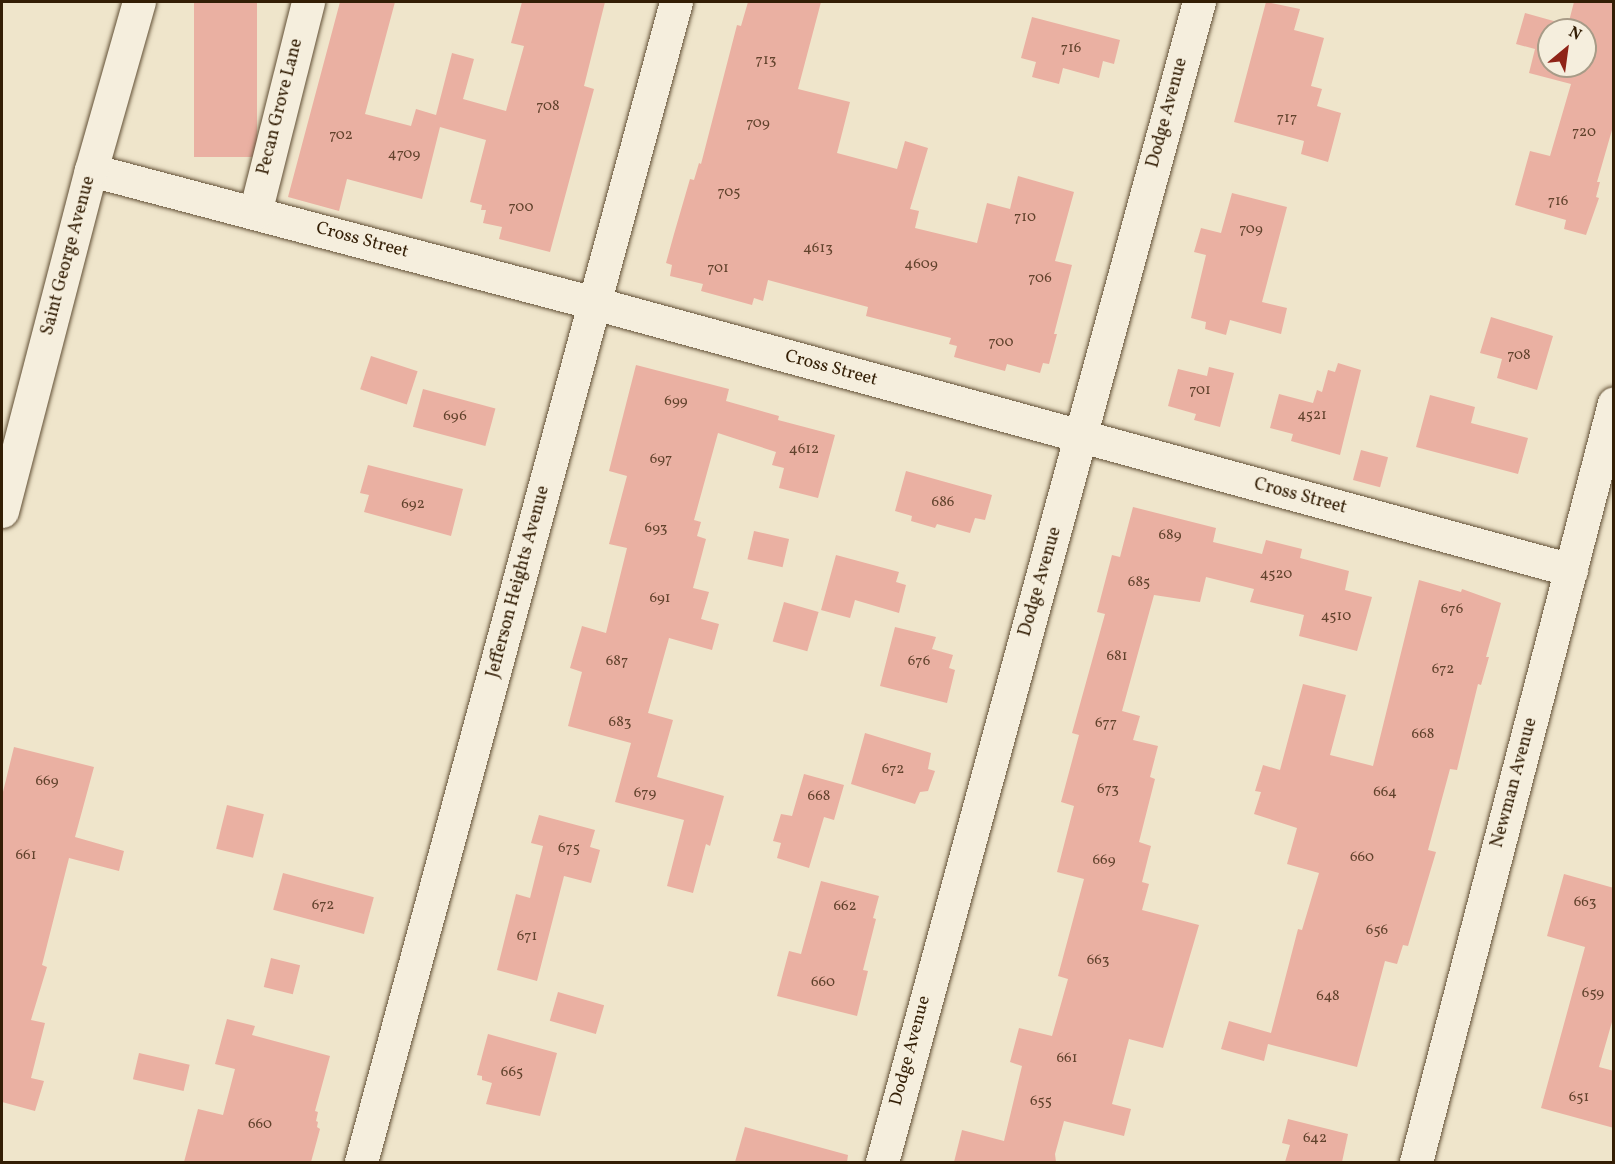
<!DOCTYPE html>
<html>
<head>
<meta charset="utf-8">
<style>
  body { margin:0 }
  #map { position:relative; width:1615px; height:1164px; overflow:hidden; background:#efe5cb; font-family:Vollkorn,serif }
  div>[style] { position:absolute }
  .building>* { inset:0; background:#eab0a2; transform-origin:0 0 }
  .roads { filter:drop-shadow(0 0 2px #625036) drop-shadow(0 0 2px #625036) }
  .minor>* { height:33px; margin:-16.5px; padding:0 16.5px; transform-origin:16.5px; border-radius:16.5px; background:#f5eedd }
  span { translate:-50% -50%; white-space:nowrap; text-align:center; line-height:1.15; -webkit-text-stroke:4.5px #f5eedd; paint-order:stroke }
  .number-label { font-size:15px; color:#61422c }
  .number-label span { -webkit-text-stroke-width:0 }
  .street-label { font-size:18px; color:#331e05 }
  .frame { position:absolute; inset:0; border:3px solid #331e05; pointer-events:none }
  .north { position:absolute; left:1537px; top:18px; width:60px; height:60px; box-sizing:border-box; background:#f5eedd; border:2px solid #a79b87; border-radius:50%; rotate:29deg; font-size:16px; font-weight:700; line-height:24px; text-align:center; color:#331e05 }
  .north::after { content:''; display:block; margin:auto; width:21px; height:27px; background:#8f2418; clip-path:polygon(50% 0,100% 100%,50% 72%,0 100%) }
</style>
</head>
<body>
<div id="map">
  <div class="building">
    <i style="left:194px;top:2px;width:63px;height:155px"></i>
    <i style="clip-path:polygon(340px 2px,395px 2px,365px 114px,411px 126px,416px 109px,436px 115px,452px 53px,474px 59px,463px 99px,506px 111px,524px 46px,511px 43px,522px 2px,605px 2px,584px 86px,594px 89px,550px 252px,499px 239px,502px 227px,483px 223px,486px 210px,481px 210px,482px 205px,470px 202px,486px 140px,440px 127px,422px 199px,347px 179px,339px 211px,288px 197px)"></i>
    <i style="clip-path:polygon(748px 2px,821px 2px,798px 89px,850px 102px,837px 153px,897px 169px,905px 141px,928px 148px,910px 209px,919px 211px,915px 228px,977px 243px,987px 203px,1010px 209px,1018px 176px,1074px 192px,1055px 261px,1072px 265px,1054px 334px,1057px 334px,1049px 364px,1043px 363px,1040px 373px,1007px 364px,1005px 371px,954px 357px,957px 346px,949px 344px,951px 338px,866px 316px,868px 307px,768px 280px,763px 301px,754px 298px,752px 305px,701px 291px,703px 284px,670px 276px,672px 265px,666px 263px,674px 234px,690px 179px,694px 180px,699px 163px,701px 164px,737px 25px,741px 26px)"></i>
    <i style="clip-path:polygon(1266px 2px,1300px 9px,1294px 30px,1324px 38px,1311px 86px,1322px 89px,1317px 106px,1341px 113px,1328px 162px,1301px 154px,1304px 141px,1234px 122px)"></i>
    <i style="clip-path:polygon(evenodd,1574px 2px,1614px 2px,1614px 123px,1597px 182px,1600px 182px,1596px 197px,1599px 198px,1586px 235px,1564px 229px,1566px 220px,1515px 205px,1530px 151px,1550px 156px,1571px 84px,1529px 73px,1535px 49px,1516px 44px,1525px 13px,1568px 25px,1574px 2px,1549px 30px,1585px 30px,1585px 66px,1549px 66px,1549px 30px)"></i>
    <i style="clip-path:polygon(1032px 17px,1120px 40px,1114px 64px,1103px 61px,1099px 78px,1063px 68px,1059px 84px,1032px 77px,1036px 62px,1021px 58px)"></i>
    <i style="clip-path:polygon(1232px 193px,1287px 207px,1262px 302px,1287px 308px,1281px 334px,1230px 320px,1226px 335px,1205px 329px,1206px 322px,1191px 318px,1206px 255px,1194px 252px,1201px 228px,1221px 233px)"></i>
    <i style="clip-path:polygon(1491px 317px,1553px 336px,1537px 390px,1497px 378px,1502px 359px,1480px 353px)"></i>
    <i style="left:371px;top:356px;width:49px;height:35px;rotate:18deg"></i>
    <i style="clip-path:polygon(1338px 363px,1361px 370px,1340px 455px,1291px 441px,1293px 434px,1270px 428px,1279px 394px,1313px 403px,1317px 390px,1322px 392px,1328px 370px,1335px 372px)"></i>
    <i style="clip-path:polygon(636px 365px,729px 389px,726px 401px,779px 416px,778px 420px,835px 435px,818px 498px,779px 488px,784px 468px,772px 465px,776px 452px,718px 433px,694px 520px,701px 522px,697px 536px,706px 539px,693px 588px,709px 592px,701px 619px,719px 624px,712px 650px,669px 638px,648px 713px,673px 720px,657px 777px,724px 796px,710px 846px,706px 844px,693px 893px,667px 886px,684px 820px,615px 802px,631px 743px,568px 726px,582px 672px,570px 668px,582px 626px,606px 633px,627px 548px,609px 544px,627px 476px,609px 471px)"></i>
    <i style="clip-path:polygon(1209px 367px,1234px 373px,1220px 427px,1194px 420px,1196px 414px,1168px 406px,1178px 369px,1207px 376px)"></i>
    <i style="left:423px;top:389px;width:75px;height:39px;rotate:15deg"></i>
    <i style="clip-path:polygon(1430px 395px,1475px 407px,1471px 423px,1528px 438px,1518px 474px,1416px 447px)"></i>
    <i style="left:1361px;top:450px;width:28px;height:31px;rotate:15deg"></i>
    <i style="clip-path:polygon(368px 465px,463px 489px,451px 536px,364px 512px,369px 495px,360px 493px)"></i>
    <i style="clip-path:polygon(906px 471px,992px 495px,985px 520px,975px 518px,970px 533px,937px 524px,935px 528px,911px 521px,912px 516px,895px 511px)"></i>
    <i style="clip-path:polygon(1133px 507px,1216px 528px,1213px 542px,1262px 554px,1266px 540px,1302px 549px,1300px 558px,1349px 571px,1345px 590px,1372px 597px,1357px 651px,1299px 636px,1304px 615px,1250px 602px,1254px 589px,1206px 577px,1200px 602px,1154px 595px,1122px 711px,1140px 716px,1133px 740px,1158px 746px,1150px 777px,1155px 779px,1139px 842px,1151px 846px,1142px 882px,1149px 884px,1142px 910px,1199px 925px,1163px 1048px,1129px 1039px,1112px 1104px,1131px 1109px,1124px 1136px,1064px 1121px,1055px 1154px,1056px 1162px,954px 1162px,962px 1130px,1004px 1141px,1022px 1066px,1010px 1062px,1019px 1028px,1052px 1036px,1068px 979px,1058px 976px,1084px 879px,1057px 872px,1074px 806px,1061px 802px,1079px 735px,1072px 733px,1105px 614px,1097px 612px,1112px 555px,1120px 557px)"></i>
    <i style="left:754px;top:531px;width:36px;height:29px;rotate:13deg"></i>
    <i style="clip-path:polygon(836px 555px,899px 572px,896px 582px,906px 585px,899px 613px,855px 600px,850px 618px,821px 610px)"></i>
    <i style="clip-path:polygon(1419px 580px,1461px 592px,1462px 589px,1501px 603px,1486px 657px,1489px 657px,1481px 685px,1478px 684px,1457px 770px,1450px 769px,1428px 850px,1436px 852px,1408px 946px,1403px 945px,1397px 964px,1385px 961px,1357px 1067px,1268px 1044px,1264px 1061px,1221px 1049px,1229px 1021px,1271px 1033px,1298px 929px,1302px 930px,1319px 873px,1287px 864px,1297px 828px,1254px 814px,1261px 792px,1255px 791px,1263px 765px,1280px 770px,1303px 684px,1346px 695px,1330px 755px,1373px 766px)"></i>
    <i style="left:784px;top:602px;width:36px;height:41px;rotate:16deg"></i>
    <i style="clip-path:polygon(895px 627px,936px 637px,932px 649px,953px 655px,949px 668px,955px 670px,947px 703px,880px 686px)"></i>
    <i style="clip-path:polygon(865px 733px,931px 753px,928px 769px,935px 771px,928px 791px,920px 792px,915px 804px,851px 784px)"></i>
    <i style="clip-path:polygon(14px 747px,94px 767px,75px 837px,124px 851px,119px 871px,69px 858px,42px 965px,47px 967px,31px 1020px,45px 1023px,31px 1078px,44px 1081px,35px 1111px,2px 1102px,2px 796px)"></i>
    <i style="clip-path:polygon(804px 774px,844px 785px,834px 820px,824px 817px,809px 868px,777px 858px,781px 843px,773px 841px,781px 814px,792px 816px)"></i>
    <i style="left:227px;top:805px;width:38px;height:45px;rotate:14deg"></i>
    <i style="clip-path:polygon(539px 815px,595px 830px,590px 847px,600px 850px,591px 883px,564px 876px,537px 981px,497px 970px,516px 894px,530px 898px,543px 846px,531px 843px)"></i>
    <i style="left:283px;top:873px;width:94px;height:38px;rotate:15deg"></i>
    <i style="clip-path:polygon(1564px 874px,1614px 888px,1614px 1015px,1599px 1067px,1614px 1071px,1614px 1128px,1541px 1108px,1585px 947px,1547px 936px)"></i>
    <i style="clip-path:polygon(821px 881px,879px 896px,873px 918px,876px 919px,863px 970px,868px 971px,857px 1016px,777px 996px,789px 951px,801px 954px)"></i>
    <i style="left:271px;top:958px;width:30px;height:30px;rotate:14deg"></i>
    <i style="left:558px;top:992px;width:48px;height:30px;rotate:16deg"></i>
    <i style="clip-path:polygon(227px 1019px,255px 1026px,252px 1035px,330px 1056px,315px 1111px,318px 1112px,316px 1121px,318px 1122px,317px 1127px,320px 1129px,311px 1162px,184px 1162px,198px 1109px,223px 1115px,235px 1069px,215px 1064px)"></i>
    <i style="clip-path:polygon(488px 1034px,557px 1053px,540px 1116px,486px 1104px,492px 1083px,482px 1080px,482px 1076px,477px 1075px)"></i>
    <i style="left:139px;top:1053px;width:52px;height:27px;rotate:13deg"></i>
    <i style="clip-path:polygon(1288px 1119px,1348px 1134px,1342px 1162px,1285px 1162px,1290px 1145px,1282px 1143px)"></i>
    <i style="clip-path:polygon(745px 1127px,848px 1155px,847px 1162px,735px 1162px)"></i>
  </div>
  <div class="roads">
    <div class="minor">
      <i style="left:91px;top:170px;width:520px;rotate:14.81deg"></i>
      <i style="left:594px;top:303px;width:1013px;rotate:15.28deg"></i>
      <i style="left:255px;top:213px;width:218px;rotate:-75.9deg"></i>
      <i style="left:2px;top:511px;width:352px;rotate:-75.4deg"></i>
      <i style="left:91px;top:170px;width:175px;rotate:-74.1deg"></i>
      <i style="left:361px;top:1162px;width:1202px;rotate:-74.81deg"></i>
      <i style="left:882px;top:1162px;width:1203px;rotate:-74.72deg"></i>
      <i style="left:1416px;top:1162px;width:784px;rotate:-75.38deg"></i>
    </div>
  </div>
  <div class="number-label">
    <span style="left:1071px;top:49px">716</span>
    <span style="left:766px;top:61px">713</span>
    <span style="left:548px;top:107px">708</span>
    <span style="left:1287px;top:119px">717</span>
    <span style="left:758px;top:124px">709</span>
    <span style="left:1584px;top:133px">720</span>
    <span style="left:341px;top:136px">702</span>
    <span style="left:404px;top:155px">4709</span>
    <span style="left:729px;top:193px">705</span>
    <span style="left:1558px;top:202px">716</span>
    <span style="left:521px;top:208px">700</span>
    <span style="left:1025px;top:218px">710</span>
    <span style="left:1251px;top:230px">709</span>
    <span style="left:818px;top:249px">4613</span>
    <span style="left:921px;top:265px">4609</span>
    <span style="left:718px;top:269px">701</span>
    <span style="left:1040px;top:279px">706</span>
    <span style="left:1001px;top:343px">700</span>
    <span style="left:1519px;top:356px">708</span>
    <span style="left:1200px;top:391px">701</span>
    <span style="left:676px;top:402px">699</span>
    <span style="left:1312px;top:416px">4521</span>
    <span style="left:455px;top:417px">696</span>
    <span style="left:804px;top:450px">4612</span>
    <span style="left:661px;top:460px">697</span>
    <span style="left:943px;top:503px">686</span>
    <span style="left:413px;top:505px">692</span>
    <span style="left:656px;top:529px">693</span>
    <span style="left:1170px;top:536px">689</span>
    <span style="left:1276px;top:575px">4520</span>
    <span style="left:1139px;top:583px">685</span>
    <span style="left:660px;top:599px">691</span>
    <span style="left:1452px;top:610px">676</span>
    <span style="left:1336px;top:617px">4510</span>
    <span style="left:1117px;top:657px">681</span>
    <span style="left:617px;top:662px">687</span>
    <span style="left:919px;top:662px">676</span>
    <span style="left:1443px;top:670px">672</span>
    <span style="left:620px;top:723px">683</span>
    <span style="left:1106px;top:724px">677</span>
    <span style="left:1423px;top:735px">668</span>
    <span style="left:893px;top:770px">672</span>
    <span style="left:47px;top:782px">669</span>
    <span style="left:1108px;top:790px">673</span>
    <span style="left:1385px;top:793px">664</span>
    <span style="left:645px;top:794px">679</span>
    <span style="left:819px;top:797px">668</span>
    <span style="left:569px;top:849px">675</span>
    <span style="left:26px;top:856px">661</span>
    <span style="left:1362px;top:858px">660</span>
    <span style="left:1104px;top:861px">669</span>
    <span style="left:1585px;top:903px">663</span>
    <span style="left:323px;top:906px">672</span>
    <span style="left:845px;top:907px">662</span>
    <span style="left:1377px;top:931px">656</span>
    <span style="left:527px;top:937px">671</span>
    <span style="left:1098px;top:961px">663</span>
    <span style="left:823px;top:983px">660</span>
    <span style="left:1593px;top:994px">659</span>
    <span style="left:1328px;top:997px">648</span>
    <span style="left:1067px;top:1059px">661</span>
    <span style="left:512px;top:1073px">665</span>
    <span style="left:1579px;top:1098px">651</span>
    <span style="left:1041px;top:1102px">655</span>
    <span style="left:260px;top:1125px">660</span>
    <span style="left:1315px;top:1139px">642</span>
  </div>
  <div class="street-label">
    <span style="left:281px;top:107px;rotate:-76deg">Pecan Grove Lane</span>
    <span style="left:1168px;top:113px;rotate:-75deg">Dodge Avenue</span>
    <span style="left:362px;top:241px;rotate:15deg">Cross Street</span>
    <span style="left:69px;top:256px;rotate:-75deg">Saint George Avenue</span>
    <span style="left:831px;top:369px;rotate:15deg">Cross Street</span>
    <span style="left:1300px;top:497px;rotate:15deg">Cross Street</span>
    <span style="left:519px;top:582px;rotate:-75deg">Jefferson Heights Avenue</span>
    <span style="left:1041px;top:582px;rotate:-74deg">Dodge Avenue</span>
    <span style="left:1515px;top:783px;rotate:-75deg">Newman Avenue</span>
    <span style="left:911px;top:1051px;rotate:-75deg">Dodge Avenue</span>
  </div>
  <div class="frame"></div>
  <div class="north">N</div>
</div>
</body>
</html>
